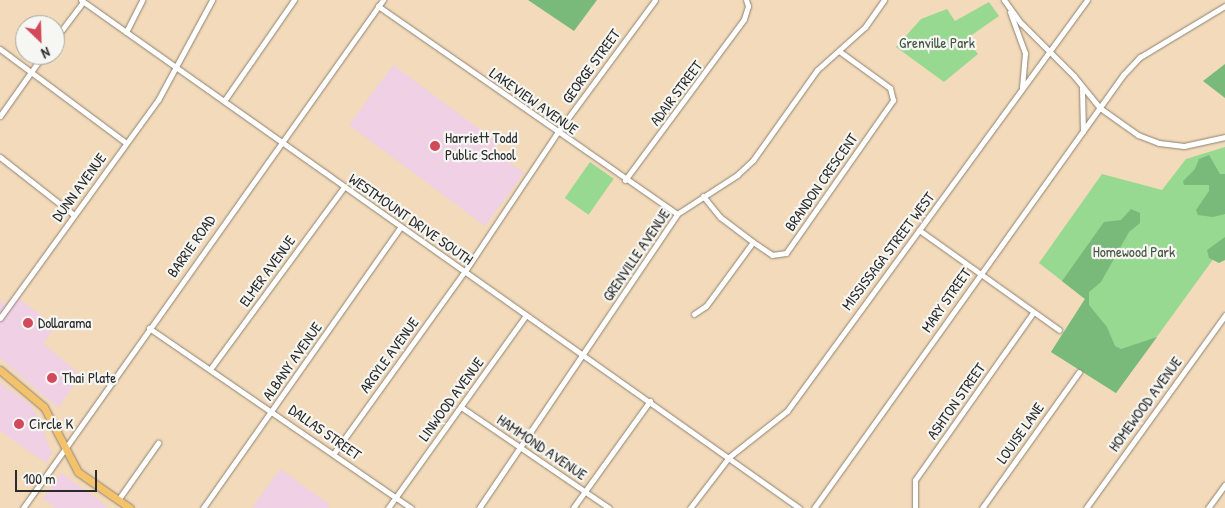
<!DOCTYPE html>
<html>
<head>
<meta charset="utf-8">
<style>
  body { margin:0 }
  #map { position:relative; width:1225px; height:508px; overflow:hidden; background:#f2daba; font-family:"Patrick Hand",sans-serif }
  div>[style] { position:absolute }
  .built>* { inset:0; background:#f0d0e4 }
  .green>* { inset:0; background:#97d990; transform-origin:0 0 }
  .forest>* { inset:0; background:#79b97a }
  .roads { filter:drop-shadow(0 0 1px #8e8272) drop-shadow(0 0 1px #8e8272) }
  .minor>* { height:5px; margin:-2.5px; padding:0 2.5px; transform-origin:2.5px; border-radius:2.5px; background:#fff }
  .major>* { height:7px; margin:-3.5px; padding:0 3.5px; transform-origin:3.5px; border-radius:3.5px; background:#f4c26a }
  .dots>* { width:14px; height:14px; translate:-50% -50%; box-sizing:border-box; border:2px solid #f6f6f2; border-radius:50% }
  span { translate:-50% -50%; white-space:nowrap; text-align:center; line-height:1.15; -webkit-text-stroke:4.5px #f6f6f2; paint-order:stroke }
  .park-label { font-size:15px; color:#465644 }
  .street-label { font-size:15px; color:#2b2b2b }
  .poi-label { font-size:15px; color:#2b2b2b }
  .left { translate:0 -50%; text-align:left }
  .north { position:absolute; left:15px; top:15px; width:50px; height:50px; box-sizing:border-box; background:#f6f6f2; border:1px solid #a5a5a2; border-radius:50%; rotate:156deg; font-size:14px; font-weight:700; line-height:20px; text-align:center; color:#2b2b2b }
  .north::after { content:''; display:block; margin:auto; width:18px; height:22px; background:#d1495b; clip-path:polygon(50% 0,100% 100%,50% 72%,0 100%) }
  .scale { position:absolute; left:15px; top:470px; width:82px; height:22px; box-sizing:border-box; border:2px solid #2b2b2b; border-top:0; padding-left:6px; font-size:15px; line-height:18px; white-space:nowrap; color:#2b2b2b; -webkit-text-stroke:4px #f6f6f2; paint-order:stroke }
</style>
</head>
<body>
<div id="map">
  <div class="built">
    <i style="clip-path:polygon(393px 65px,497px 142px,492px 150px,524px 173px,485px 226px,349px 125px)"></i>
    <i style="clip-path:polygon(14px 295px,56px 326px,43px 343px,81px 375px,58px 408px,0 358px,0 299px,3px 306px)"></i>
    <i style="clip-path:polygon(0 383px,31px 405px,39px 420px,52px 454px,46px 463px,0 431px)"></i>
    <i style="clip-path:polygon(280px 469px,330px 505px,328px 508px,252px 508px)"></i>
    <i style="clip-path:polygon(61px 473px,107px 506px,105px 508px,56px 508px,43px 499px)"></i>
  </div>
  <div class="green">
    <i style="clip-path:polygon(989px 2px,999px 16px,966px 39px,978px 54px,944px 82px,896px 47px,921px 19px,947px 9px,955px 21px)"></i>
    <i style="clip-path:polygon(1225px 147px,1225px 243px,1116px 393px,1051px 352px,1085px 299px,1039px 263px,1102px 174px,1162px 190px,1186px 159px)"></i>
    <i style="left:590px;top:162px;width:29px;height:44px;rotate:35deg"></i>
  </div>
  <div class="forest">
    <i style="clip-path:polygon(528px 0,597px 0,574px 31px)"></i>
    <i style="clip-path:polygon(1225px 64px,1225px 98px,1203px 81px)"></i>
    <i style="clip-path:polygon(1209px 155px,1220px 174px,1225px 174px,1225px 214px,1213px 217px,1198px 215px,1196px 210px,1209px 191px,1209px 185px,1184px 185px,1183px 181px,1195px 169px,1199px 159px)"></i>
    <i style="clip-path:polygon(1131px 209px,1140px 213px,1140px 223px,1129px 232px,1101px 282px,1089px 292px,1089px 305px,1107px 327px,1115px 346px,1121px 349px,1157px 337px,1116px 393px,1051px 352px,1085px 299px,1062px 281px,1104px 222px,1121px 220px)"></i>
    <i style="clip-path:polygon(1225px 237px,1225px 260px,1219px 263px,1209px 258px,1207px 250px)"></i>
  </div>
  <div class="roads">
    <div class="minor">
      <i style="left:81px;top:0;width:880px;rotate:35.28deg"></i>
      <i style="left:1004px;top:0;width:29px;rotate:54deg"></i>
      <i style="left:1021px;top:23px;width:75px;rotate:45deg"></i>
      <i style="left:1074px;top:76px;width:41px;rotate:50.9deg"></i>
      <i style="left:1100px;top:108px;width:47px;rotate:35.4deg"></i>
      <i style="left:1138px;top:135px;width:22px;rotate:21deg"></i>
      <i style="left:1159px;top:143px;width:25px;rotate:7deg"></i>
      <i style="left:1184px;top:146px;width:42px;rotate:-12.4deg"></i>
      <i style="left:378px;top:6px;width:364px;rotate:34.8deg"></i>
      <i style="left:1010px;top:12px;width:44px;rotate:69.9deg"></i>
      <i style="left:1025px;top:53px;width:35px;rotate:95deg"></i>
      <i style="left:126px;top:32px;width:36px;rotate:-63deg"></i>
      <i style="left:55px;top:39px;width:46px;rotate:-52.9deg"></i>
      <i style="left:0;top:49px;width:157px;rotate:36.7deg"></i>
      <i style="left:1082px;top:88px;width:43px;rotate:88.7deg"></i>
      <i style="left:224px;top:101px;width:123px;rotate:-55.3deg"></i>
      <i style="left:0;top:116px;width:75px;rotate:-54.8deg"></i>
      <i style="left:0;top:157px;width:94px;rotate:38.1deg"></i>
      <i style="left:625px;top:180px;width:200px;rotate:-53.5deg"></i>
      <i style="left:744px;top:19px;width:14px;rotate:-73deg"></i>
      <i style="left:748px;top:6px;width:6px;rotate:-108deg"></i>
      <i style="left:703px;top:196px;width:27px;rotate:51deg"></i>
      <i style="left:720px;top:217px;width:41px;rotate:37.1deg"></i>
      <i style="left:753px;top:242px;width:23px;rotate:34deg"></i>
      <i style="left:772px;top:255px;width:14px;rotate:-8deg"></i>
      <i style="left:786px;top:253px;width:187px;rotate:-55deg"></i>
      <i style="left:893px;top:100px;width:12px;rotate:-104deg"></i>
      <i style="left:890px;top:88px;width:63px;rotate:-144deg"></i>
      <i style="left:919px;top:230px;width:172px;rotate:35.5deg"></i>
      <i style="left:694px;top:314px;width:14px;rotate:-34deg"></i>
      <i style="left:706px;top:306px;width:79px;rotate:-53.7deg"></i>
      <i style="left:0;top:318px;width:269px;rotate:-54.1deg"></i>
      <i style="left:158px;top:100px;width:114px;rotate:-61.6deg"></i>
      <i style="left:149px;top:328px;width:318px;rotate:34.5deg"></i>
      <i style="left:211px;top:368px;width:223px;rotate:-53.7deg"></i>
      <i style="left:461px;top:407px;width:179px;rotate:34.3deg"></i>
      <i style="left:334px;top:453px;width:224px;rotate:-54.3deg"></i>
      <i style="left:465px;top:271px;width:166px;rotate:-56.3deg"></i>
      <i style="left:557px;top:133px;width:165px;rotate:-53.6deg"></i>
      <i style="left:118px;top:500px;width:70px;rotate:-54.9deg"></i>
      <i style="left:23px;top:508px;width:623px;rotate:-54.68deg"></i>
      <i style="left:203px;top:508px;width:342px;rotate:-54.9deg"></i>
      <i style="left:388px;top:508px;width:237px;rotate:-54.4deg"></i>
      <i style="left:479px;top:508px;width:354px;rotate:-56deg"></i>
      <i style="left:677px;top:214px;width:72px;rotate:-33deg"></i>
      <i style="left:737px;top:175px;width:22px;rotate:-43deg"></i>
      <i style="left:753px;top:160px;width:110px;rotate:-54.6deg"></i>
      <i style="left:817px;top:70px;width:64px;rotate:-41.9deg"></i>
      <i style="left:865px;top:27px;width:33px;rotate:-55deg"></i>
      <i style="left:573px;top:508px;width:132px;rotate:-54.3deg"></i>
      <i style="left:690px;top:508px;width:64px;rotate:-52.6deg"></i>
      <i style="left:729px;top:457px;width:74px;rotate:-38.4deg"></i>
      <i style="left:787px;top:411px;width:509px;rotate:-53.87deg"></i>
      <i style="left:814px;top:508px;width:532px;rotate:-54.49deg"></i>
      <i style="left:1123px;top:75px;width:25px;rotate:-47deg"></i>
      <i style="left:1140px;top:57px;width:99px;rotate:-31deg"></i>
      <i style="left:915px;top:508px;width:28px;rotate:-90deg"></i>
      <i style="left:915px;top:480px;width:204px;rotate:-54.8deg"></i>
      <i style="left:982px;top:508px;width:167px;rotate:-54.5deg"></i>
      <i style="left:1086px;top:508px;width:238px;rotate:-54.2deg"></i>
      <i style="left:1208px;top:508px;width:29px;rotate:-54deg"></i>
    </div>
    <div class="major">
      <i style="left:0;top:370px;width:57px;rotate:40.1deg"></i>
      <i style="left:44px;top:407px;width:73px;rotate:62.4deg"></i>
      <i style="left:78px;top:472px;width:63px;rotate:34.7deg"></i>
    </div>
  </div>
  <div class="dots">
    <i style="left:435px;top:146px;background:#d1495b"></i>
    <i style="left:28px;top:323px;background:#d1495b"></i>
    <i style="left:52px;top:378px;background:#d1495b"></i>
    <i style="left:19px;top:424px;background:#d1495b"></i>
  </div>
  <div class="park-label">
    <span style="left:937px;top:43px">Grenville Park</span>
    <span style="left:1134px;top:252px">Homewood Park</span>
  </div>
  <div class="street-label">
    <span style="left:591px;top:66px;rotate:-54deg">GEORGE STREET</span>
    <span style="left:676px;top:93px;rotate:-53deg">ADAIR STREET</span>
    <span style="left:534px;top:101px;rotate:35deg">LAKEVIEW AVENUE</span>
    <span style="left:821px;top:182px;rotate:-55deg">BRANDON CRESCENT</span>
    <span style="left:79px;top:187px;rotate:-54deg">DUNN AVENUE</span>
    <span style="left:411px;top:219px;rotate:35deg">WESTMOUNT DRIVE SOUTH</span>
    <span style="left:191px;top:246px;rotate:-55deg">BARRIE ROAD</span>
    <span style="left:888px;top:251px;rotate:-53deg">MISSISSAGA STREET WEST</span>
    <span style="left:636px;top:255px;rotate:-56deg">GRENVILLE AVENUE</span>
    <span style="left:267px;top:271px;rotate:-54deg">ELMER AVENUE</span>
    <span style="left:946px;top:300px;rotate:-55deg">MARY STREET</span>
    <span style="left:389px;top:355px;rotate:-54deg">ARGYLE AVENUE</span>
    <span style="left:292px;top:361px;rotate:-55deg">ALBANY AVENUE</span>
    <span style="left:451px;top:399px;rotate:-54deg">LINWOOD AVENUE</span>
    <span style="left:956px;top:401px;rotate:-55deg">ASHTON STREET</span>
    <span style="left:1145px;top:404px;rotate:-54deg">HOMEWOOD AVENUE</span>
    <span style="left:325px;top:432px;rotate:35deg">DALLAS STREET</span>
    <span style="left:1020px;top:433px;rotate:-55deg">LOUISE LANE</span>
    <span style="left:542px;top:447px;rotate:34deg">HAMMOND AVENUE</span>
  </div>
  <div class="poi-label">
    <span class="left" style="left:445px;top:146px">Harriett Todd<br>Public School</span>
    <span class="left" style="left:38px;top:323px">Dollarama</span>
    <span class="left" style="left:62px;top:378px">Thai Plate</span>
    <span class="left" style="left:29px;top:424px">Circle K</span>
  </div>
  <div class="north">N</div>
  <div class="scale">100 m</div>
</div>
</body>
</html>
